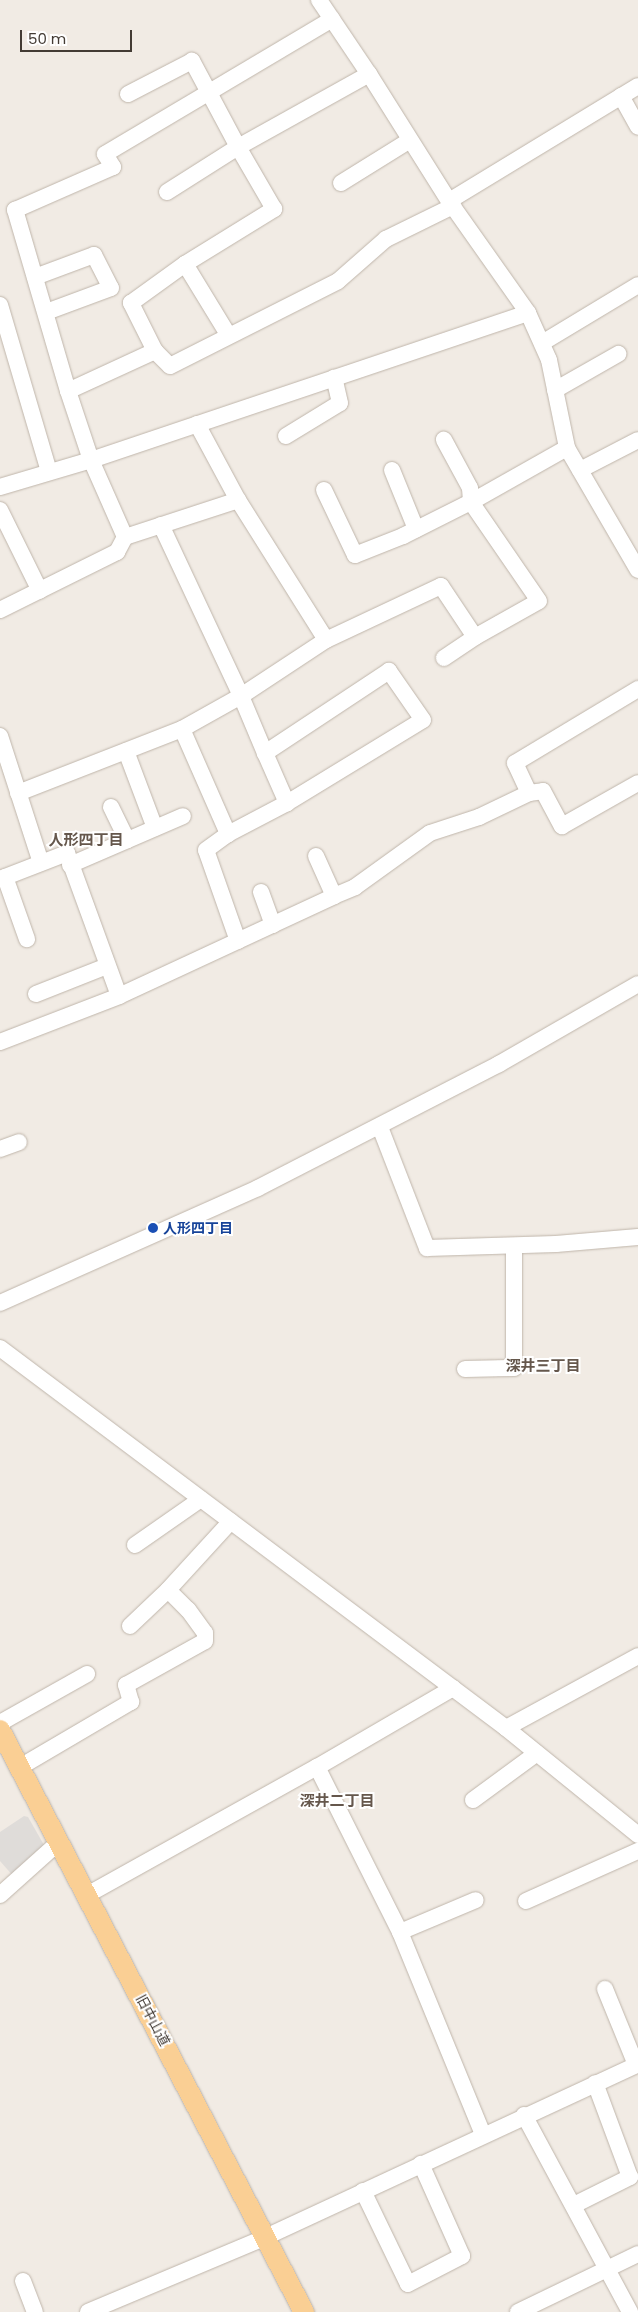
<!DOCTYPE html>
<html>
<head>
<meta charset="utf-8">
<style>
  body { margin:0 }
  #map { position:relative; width:638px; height:2312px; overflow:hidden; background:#f1ebe4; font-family:Poppins,"Noto Sans JP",sans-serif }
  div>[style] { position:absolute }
  .parking>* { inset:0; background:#dfdcd9 }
  .roads { filter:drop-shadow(0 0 1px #bfb5aa) drop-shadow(0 0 1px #bfb5aa) }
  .minor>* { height:16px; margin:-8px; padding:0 8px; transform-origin:8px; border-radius:8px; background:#fff }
  .major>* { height:20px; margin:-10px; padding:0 10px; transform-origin:10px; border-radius:10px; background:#facf94 }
  .dots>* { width:14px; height:14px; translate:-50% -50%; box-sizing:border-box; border:2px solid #fff; border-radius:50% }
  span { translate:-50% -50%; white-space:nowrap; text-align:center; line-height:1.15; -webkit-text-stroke:4px #fff; paint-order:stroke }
  .transit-label { font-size:14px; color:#164399; font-weight:700 }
  .left { translate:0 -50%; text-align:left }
  .street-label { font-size:14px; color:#433b34 }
  .neighbourhood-label { font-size:15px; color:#65574c; font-weight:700 }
  .scale { position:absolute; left:20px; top:30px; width:112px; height:22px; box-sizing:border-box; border:2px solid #433b34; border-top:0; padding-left:6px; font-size:15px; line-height:18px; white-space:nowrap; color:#433b34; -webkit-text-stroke:4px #fff; paint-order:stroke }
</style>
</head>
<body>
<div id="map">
  <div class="parking">
    <i style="clip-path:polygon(24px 1816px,28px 1817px,44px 1845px,14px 1877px,0 1861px,0 1832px)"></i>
  </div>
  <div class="roads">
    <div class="minor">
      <i style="left:319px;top:0;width:89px;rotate:56deg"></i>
      <i style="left:369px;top:74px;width:150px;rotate:57.8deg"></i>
      <i style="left:449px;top:201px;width:137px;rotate:54.8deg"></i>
      <i style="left:528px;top:313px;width:51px;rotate:65.9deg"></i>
      <i style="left:549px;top:360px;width:90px;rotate:78.4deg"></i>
      <i style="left:567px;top:448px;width:141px;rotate:59.8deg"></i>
      <i style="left:621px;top:96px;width:35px;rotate:61deg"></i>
      <i style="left:341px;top:183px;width:81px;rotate:-31.9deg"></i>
      <i style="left:167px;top:192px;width:84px;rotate:-32.4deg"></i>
      <i style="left:238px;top:147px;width:150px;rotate:-29.1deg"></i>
      <i style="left:449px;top:201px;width:221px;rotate:-31.3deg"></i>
      <i style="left:185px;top:264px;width:84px;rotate:58.6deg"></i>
      <i style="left:35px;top:277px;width:63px;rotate:-20.4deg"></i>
      <i style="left:94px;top:255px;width:37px;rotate:63deg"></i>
      <i style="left:111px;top:288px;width:69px;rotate:159.7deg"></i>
      <i style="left:0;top:305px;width:174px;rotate:73.6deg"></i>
      <i style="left:542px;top:343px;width:112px;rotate:-31.1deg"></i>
      <i style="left:155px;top:351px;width:21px;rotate:45deg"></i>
      <i style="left:170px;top:366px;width:188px;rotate:-26.8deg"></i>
      <i style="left:338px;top:281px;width:64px;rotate:-41.2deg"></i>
      <i style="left:386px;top:239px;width:75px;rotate:-26.2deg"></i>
      <i style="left:555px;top:390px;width:73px;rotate:-29.7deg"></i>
      <i style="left:68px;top:391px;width:189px;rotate:-106.3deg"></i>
      <i style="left:15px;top:210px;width:107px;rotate:-23.7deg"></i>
      <i style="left:113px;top:167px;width:15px;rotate:-122deg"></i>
      <i style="left:105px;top:154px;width:264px;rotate:-30.7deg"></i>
      <i style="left:197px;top:424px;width:86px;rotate:61.7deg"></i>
      <i style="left:238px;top:500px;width:165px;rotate:57.8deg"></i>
      <i style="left:326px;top:640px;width:127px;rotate:-25.2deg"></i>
      <i style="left:441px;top:586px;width:61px;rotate:56.3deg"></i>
      <i style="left:475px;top:637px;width:73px;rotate:-29.4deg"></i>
      <i style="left:539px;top:601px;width:120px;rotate:-124.5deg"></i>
      <i style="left:471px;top:502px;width:14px;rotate:-94deg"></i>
      <i style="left:470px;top:488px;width:55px;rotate:-118.4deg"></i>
      <i style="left:286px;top:436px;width:63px;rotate:-31.4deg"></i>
      <i style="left:340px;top:403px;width:26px;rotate:-103deg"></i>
      <i style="left:392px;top:470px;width:64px;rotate:67.9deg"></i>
      <i style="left:580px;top:470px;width:65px;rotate:-27.3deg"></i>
      <i style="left:0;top:487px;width:95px;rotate:-16.5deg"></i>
      <i style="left:91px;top:460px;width:461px;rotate:-18.6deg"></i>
      <i style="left:324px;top:490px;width:72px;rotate:64.5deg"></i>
      <i style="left:355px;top:555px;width:52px;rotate:-21.6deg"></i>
      <i style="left:403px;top:536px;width:76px;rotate:-26.6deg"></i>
      <i style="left:471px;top:502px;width:110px;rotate:-29.4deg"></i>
      <i style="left:0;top:510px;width:90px;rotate:63.7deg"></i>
      <i style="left:161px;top:525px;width:189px;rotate:64.9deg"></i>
      <i style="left:241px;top:696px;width:62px;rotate:67.2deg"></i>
      <i style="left:265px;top:753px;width:55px;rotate:66.3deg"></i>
      <i style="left:287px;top:803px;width:159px;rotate:-31.4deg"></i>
      <i style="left:423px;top:720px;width:60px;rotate:-124.8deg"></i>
      <i style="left:389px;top:671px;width:149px;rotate:146.5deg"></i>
      <i style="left:125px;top:537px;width:84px;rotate:-113.8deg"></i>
      <i style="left:91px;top:460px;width:73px;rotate:-108.4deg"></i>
      <i style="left:68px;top:391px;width:96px;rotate:-24.7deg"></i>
      <i style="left:155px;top:351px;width:54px;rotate:-116.6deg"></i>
      <i style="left:131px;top:303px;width:67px;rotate:-35.8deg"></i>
      <i style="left:185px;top:264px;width:105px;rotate:-31.7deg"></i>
      <i style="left:274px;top:209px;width:72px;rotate:-120.1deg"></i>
      <i style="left:238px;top:147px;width:98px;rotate:-118.1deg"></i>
      <i style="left:192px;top:61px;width:72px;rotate:152.7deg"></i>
      <i style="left:0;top:610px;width:131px;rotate:-26.4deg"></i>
      <i style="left:117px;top:552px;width:17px;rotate:-62deg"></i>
      <i style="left:125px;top:537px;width:119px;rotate:-18.1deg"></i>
      <i style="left:444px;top:658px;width:37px;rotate:-34deg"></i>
      <i style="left:182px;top:729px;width:115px;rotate:66.3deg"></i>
      <i style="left:0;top:736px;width:133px;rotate:72.1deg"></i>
      <i style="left:126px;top:751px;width:82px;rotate:69.4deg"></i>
      <i style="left:18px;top:793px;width:176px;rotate:-21.3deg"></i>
      <i style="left:182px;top:729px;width:68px;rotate:-29.2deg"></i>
      <i style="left:241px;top:696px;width:102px;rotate:-33.4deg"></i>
      <i style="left:529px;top:793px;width:14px;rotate:-8deg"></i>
      <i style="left:543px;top:791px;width:40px;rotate:62deg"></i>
      <i style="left:562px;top:826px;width:87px;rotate:-29.5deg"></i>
      <i style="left:111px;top:807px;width:37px;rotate:64deg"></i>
      <i style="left:316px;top:856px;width:44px;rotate:65.8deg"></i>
      <i style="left:70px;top:865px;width:123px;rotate:-23.4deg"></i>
      <i style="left:5px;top:877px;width:66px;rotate:70.5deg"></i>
      <i style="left:0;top:879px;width:72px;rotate:-21.2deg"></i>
      <i style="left:67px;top:853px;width:152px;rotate:70deg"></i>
      <i style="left:261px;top:892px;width:35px;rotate:70deg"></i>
      <i style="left:238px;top:941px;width:96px;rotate:-109.4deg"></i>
      <i style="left:206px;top:850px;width:27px;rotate:-36deg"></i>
      <i style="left:228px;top:834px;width:67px;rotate:-27.7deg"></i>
      <i style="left:36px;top:994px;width:76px;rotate:-21.5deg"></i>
      <i style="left:0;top:1042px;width:128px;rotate:-21.1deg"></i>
      <i style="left:119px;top:996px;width:237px;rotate:-24.9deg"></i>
      <i style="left:334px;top:896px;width:23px;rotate:-23deg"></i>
      <i style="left:355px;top:887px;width:92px;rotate:-35.8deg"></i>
      <i style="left:430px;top:833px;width:52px;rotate:-18.1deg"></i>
      <i style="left:479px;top:817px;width:55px;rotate:-25.6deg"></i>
      <i style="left:529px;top:793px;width:33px;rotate:-115deg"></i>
      <i style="left:515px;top:763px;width:144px;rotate:-31deg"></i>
      <i style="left:380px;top:1127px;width:130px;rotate:68.8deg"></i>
      <i style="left:427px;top:1248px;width:129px;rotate:-1.8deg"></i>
      <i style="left:556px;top:1244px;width:82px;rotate:-4.9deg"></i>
      <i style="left:0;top:1149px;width:20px;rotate:-20deg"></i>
      <i style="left:0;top:1303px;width:282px;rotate:-24deg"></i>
      <i style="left:258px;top:1188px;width:271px;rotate:-27.2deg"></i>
      <i style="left:499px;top:1064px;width:160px;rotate:-29.9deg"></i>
      <i style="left:0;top:1348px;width:633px;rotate:36.91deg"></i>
      <i style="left:506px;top:1728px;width:170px;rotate:39deg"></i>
      <i style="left:465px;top:1369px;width:49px;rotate:-1.2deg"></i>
      <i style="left:514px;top:1368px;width:122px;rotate:-90deg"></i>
      <i style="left:135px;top:1545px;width:80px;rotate:-34.9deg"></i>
      <i style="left:130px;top:1626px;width:52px;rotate:-43.5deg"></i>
      <i style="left:168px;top:1590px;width:93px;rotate:-47.6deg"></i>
      <i style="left:453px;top:1688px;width:157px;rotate:149.8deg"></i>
      <i style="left:317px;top:1767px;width:185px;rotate:63.3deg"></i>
      <i style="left:400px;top:1932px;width:218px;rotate:67.7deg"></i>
      <i style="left:0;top:1723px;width:100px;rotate:-29.4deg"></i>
      <i style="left:506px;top:1728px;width:150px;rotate:-28.6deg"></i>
      <i style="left:20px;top:1767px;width:129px;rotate:-30.4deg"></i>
      <i style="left:131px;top:1702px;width:18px;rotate:-106deg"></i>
      <i style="left:126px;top:1685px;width:90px;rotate:-29.1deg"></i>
      <i style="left:205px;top:1641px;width:8px;rotate:-90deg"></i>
      <i style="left:205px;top:1633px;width:29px;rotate:-126deg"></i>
      <i style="left:188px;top:1610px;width:28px;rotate:-135deg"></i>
      <i style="left:473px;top:1800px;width:79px;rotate:-36.3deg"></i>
      <i style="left:0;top:1895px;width:79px;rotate:-41.9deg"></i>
      <i style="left:87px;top:1895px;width:263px;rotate:-29.1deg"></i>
      <i style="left:526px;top:1901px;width:123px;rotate:-24.1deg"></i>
      <i style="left:400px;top:1932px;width:82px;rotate:-22.8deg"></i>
      <i style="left:605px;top:1989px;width:82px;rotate:67.8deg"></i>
      <i style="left:524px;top:2115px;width:224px;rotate:61.7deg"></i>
      <i style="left:363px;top:2191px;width:103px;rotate:64.2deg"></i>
      <i style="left:408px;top:2284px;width:61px;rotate:-27.4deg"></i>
      <i style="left:462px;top:2256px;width:101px;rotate:-114deg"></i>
      <i style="left:574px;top:2205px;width:63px;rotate:-26.6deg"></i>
      <i style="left:630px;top:2177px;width:100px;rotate:-110.4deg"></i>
      <i style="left:23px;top:2281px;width:33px;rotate:69deg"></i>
      <i style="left:88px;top:2312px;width:193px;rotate:-22.8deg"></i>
      <i style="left:266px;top:2237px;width:410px;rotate:-24.9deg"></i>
      <i style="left:518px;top:2312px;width:133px;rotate:-25.8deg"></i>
    </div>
    <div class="major">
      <i style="left:0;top:1730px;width:657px;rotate:62.42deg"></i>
    </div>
  </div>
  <div class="dots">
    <i style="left:153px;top:1228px;background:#1a4fb4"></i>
  </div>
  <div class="transit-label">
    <span class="left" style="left:163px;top:1228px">人形四丁目</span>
  </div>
  <div class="street-label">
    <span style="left:153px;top:2020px;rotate:62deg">旧中山道</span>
  </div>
  <div class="neighbourhood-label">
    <span style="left:86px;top:840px">人形四丁目</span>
    <span style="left:543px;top:1366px">深井三丁目</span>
    <span style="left:337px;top:1801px">深井二丁目</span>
  </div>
  <div class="scale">50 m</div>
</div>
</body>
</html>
